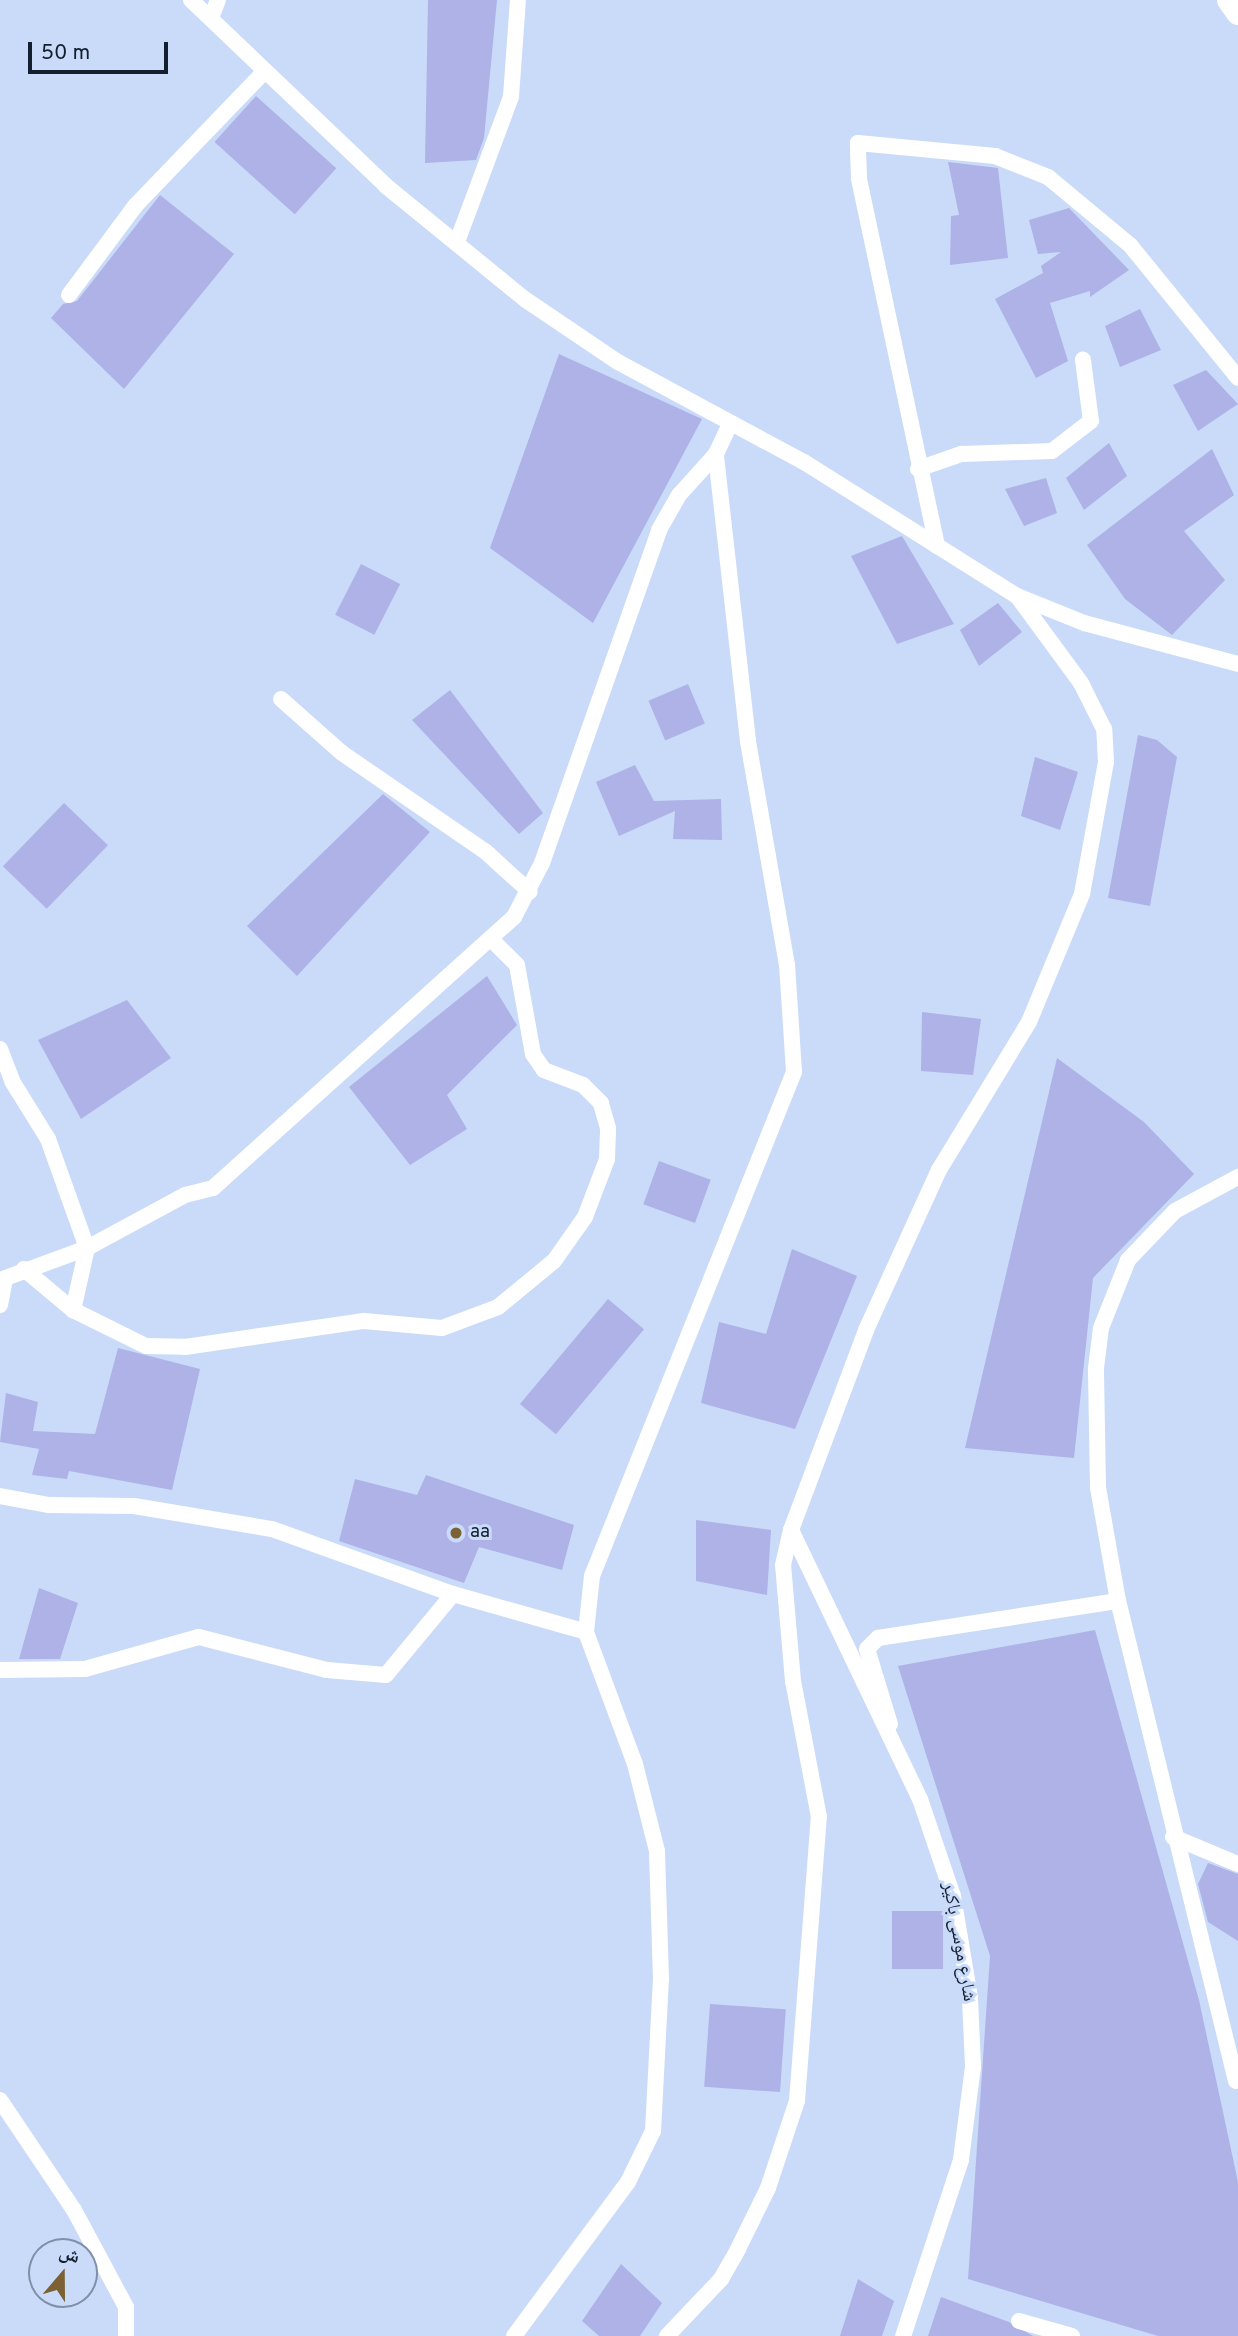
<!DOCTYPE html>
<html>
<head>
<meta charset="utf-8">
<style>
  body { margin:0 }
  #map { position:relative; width:1238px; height:2336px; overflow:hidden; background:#c9dbf9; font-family:Overpass,"Noto Naskh Arabic",sans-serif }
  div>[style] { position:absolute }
  .building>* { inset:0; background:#aeb2e7; transform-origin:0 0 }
  .street>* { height:16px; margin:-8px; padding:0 8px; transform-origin:8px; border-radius:8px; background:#fff }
  .primary>* { height:24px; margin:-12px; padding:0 12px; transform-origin:12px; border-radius:12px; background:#fff }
  .dots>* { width:19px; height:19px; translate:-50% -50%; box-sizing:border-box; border:4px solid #c9dbf9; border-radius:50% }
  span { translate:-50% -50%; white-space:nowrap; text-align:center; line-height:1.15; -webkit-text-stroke:6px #c9dbf9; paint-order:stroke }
  .poi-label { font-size:19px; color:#131e2f }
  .left { translate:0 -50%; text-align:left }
  .street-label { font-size:19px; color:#131e2f }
  .north { position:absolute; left:28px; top:2238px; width:70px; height:70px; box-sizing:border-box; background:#c9dbf9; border:2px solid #808fa8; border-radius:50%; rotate:20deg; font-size:19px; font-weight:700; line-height:28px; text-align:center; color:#131e2f }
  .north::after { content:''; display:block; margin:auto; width:24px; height:32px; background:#7b6133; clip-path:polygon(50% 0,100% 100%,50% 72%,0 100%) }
  .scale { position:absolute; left:28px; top:42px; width:140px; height:32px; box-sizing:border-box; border:4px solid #131e2f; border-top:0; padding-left:9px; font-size:21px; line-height:24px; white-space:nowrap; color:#131e2f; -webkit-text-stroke:5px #c9dbf9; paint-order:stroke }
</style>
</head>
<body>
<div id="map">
  <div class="building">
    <i style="clip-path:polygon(428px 0,497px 0,484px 138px,476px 160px,425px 163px)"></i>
    <i style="left:256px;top:96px;width:108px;height:62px;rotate:42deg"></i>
    <i style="clip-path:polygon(948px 162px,998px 168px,1008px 258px,950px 265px,951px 216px,959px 215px)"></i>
    <i style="clip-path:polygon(160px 195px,234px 254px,124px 389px,51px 318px,63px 304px,77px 301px)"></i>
    <i style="clip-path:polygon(1069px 208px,1129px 270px,1090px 297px,1090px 291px,1050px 303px,1068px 361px,1036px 378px,995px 299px,1043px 273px,1041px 266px,1061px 252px,1038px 254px,1029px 220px)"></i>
    <i style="clip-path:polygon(1140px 309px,1161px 350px,1120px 367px,1105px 326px)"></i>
    <i style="clip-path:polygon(559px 354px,702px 419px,593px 623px,490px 548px)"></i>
    <i style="clip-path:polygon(1206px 370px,1238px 404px,1198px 431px,1173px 385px)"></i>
    <i style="clip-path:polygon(1109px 443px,1127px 476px,1084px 510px,1066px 478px)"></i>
    <i style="clip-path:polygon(1212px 449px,1234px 495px,1184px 531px,1225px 580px,1172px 635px,1125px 599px,1087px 545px)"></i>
    <i style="clip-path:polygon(1046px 478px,1057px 513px,1024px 526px,1005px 489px)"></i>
    <i style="clip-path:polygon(902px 536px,954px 624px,897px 644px,851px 556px)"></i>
    <i style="left:361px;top:564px;width:44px;height:57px;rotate:27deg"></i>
    <i style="clip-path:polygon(998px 603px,1022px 632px,979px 666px,960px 630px)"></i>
    <i style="left:688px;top:684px;width:43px;height:43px;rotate:67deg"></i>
    <i style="clip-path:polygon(450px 690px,543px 813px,519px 834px,412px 720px)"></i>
    <i style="clip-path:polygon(1138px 735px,1157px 740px,1177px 757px,1150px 906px,1108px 898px)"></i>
    <i style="clip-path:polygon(1035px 757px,1078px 772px,1060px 830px,1021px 816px)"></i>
    <i style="clip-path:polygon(635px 765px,654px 801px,721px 799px,722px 840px,673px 839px,675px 811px,619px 836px,596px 782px)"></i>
    <i style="clip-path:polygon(383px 794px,430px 832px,297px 976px,247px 926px)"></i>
    <i style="left:64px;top:803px;width:61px;height:88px;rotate:44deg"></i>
    <i style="clip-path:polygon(487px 976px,517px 1025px,447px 1095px,467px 1129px,410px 1165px,349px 1087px)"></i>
    <i style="clip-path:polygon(127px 1000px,171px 1058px,81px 1119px,38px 1040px)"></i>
    <i style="clip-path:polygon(922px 1012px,981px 1019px,973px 1075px,921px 1071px)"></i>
    <i style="clip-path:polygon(1057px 1058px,1144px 1122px,1194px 1174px,1093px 1278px,1074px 1458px,965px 1448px)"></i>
    <i style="left:659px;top:1161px;width:55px;height:46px;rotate:20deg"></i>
    <i style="clip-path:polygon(792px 1249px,857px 1276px,795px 1429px,701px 1403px,719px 1322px,766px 1334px)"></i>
    <i style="left:608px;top:1299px;width:47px;height:137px;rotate:40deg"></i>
    <i style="clip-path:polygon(118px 1348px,200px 1369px,172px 1490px,69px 1471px,67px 1479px,32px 1475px,39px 1449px,0 1442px,6px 1393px,38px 1402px,33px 1431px,95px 1434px)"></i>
    <i style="clip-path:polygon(426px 1475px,574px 1525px,562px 1570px,479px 1547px,464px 1583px,339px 1541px,355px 1479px,417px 1495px)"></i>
    <i style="clip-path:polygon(696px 1520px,771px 1530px,767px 1595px,696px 1581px)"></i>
    <i style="clip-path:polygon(39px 1588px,78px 1603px,60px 1659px,19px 1659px)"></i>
    <i style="clip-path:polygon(1095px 1630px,1199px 2000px,1238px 2182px,1238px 2336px,1158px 2336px,968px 2279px,990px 1956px,898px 1666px)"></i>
    <i style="clip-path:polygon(1208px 1863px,1238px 1874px,1238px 1941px,1208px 1922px,1198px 1884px)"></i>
    <i style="left:943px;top:1911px;width:58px;height:51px;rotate:90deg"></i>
    <i style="left:710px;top:2004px;width:76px;height:83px;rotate:4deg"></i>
    <i style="clip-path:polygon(621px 2264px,662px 2303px,640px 2336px,599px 2336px,582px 2321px)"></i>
    <i style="clip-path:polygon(858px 2279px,894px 2301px,882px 2336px,840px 2336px)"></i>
    <i style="clip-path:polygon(941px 2297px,1009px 2322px,1033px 2336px,928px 2336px)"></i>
  </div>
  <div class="street">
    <i style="left:191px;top:0;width:269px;rotate:43.6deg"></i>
    <i style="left:386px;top:186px;width:181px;rotate:39.2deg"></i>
    <i style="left:526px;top:300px;width:111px;rotate:34deg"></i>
    <i style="left:618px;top:362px;width:211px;rotate:28.3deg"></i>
    <i style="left:804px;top:462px;width:252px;rotate:32.2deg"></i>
    <i style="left:1017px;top:596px;width:72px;rotate:21.9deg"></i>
    <i style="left:1084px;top:623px;width:159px;rotate:14.9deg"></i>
    <i style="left:211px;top:18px;width:19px;rotate:-69deg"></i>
    <i style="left:457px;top:242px;width:155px;rotate:-69.6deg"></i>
    <i style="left:511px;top:97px;width:97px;rotate:-85.9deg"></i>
    <i style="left:69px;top:295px;width:111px;rotate:-53.4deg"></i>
    <i style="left:135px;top:206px;width:186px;rotate:-46.1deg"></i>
    <i style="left:918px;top:469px;width:46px;rotate:-19.2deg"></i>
    <i style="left:961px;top:454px;width:91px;rotate:-1.9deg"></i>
    <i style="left:1052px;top:451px;width:49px;rotate:-37.6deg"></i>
    <i style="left:1091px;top:421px;width:62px;rotate:-97.5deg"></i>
    <i style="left:937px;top:546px;width:376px;rotate:-102deg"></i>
    <i style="left:859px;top:178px;width:35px;rotate:-92deg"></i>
    <i style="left:858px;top:143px;width:138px;rotate:5.4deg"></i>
    <i style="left:995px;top:156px;width:57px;rotate:21.6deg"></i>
    <i style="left:1048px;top:177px;width:107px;rotate:39.7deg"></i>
    <i style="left:1130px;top:245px;width:171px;rotate:50.9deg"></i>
    <i style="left:281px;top:699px;width:81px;rotate:41.5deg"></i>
    <i style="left:342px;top:753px;width:175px;rotate:34.5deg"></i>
    <i style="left:486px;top:852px;width:59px;rotate:42.3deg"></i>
    <i style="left:0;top:1049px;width:34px;rotate:69deg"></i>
    <i style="left:12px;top:1081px;width:68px;rotate:58.2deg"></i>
    <i style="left:48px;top:1139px;width:116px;rotate:70.3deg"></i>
    <i style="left:87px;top:1248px;width:64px;rotate:102.7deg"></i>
    <i style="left:24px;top:1269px;width:64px;rotate:39.9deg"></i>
    <i style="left:73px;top:1310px;width:81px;rotate:26.3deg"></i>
    <i style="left:146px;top:1346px;width:39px;rotate:1deg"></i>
    <i style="left:185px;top:1347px;width:181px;rotate:-8.3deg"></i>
    <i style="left:364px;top:1321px;width:78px;rotate:5.1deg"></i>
    <i style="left:442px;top:1328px;width:60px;rotate:-20.6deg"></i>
    <i style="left:498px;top:1307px;width:72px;rotate:-39.4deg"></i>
    <i style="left:554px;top:1261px;width:54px;rotate:-54.8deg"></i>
    <i style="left:585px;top:1217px;width:62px;rotate:-69.2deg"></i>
    <i style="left:607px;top:1159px;width:31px;rotate:-88deg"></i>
    <i style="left:608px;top:1128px;width:26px;rotate:-106deg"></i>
    <i style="left:601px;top:1103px;width:25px;rotate:-135deg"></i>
    <i style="left:583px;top:1085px;width:42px;rotate:-159deg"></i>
    <i style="left:544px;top:1070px;width:19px;rotate:-125deg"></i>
    <i style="left:533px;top:1054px;width:90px;rotate:-100.2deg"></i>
    <i style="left:517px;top:965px;width:37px;rotate:-135deg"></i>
    <i style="left:0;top:1280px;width:93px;rotate:-20.2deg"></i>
    <i style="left:87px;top:1248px;width:111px;rotate:-28.4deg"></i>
    <i style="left:185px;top:1195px;width:29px;rotate:-14deg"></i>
    <i style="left:213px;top:1188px;width:405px;rotate:-42deg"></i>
    <i style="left:514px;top:917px;width:61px;rotate:-62.6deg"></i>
    <i style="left:542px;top:863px;width:353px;rotate:-70.6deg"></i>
    <i style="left:659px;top:530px;width:40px;rotate:-60.3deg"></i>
    <i style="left:679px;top:495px;width:55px;rotate:-47.9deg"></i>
    <i style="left:716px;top:454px;width:33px;rotate:-65deg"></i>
    <i style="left:0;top:1305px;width:26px;rotate:-79deg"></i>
    <i style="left:0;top:1496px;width:50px;rotate:10.4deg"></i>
    <i style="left:49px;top:1505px;width:85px;rotate:0.7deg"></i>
    <i style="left:134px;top:1506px;width:140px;rotate:9.5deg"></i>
    <i style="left:272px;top:1529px;width:192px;rotate:19.8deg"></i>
    <i style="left:453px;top:1594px;width:138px;rotate:15.9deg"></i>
    <i style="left:791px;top:1530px;width:298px;rotate:64.4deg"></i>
    <i style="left:920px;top:1799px;width:102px;rotate:71.2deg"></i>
    <i style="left:953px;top:1896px;width:103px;rotate:80.5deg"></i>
    <i style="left:970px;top:1998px;width:69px;rotate:87.5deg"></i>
    <i style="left:973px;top:2067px;width:94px;rotate:97.4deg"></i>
    <i style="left:961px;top:2160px;width:185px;rotate:108.2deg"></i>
    <i style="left:0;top:1670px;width:85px;rotate:-0.7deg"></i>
    <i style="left:85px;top:1669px;width:118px;rotate:-15.7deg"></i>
    <i style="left:199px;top:1637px;width:132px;rotate:14.5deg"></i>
    <i style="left:327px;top:1670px;width:59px;rotate:4.8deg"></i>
    <i style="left:386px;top:1675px;width:105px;rotate:-50.4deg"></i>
    <i style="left:890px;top:1724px;width:78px;rotate:-107deg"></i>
    <i style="left:867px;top:1649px;width:16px;rotate:-45deg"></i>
    <i style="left:878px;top:1638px;width:243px;rotate:-8.8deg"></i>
    <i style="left:1173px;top:1837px;width:70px;rotate:22.6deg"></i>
    <i style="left:1236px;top:2081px;width:494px;rotate:-103.8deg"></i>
    <i style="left:1118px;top:1601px;width:116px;rotate:-100deg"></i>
    <i style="left:1098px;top:1487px;width:119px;rotate:-91deg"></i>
    <i style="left:1096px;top:1368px;width:40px;rotate:-82.9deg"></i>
    <i style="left:1101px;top:1328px;width:73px;rotate:-68.3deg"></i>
    <i style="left:1128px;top:1260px;width:68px;rotate:-46.2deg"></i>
    <i style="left:1175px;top:1211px;width:72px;rotate:-28.4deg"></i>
    <i style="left:0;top:2100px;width:133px;rotate:56.1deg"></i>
    <i style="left:74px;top:2210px;width:110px;rotate:61.8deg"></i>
    <i style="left:126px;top:2307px;width:29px;rotate:90deg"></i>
    <i style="left:1019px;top:2321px;width:55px;rotate:15.8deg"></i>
    <i style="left:514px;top:2336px;width:192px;rotate:-53.5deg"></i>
    <i style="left:628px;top:2182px;width:57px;rotate:-63.9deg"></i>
    <i style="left:653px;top:2131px;width:152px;rotate:-87deg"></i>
    <i style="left:661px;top:1979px;width:128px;rotate:-91.8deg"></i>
    <i style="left:657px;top:1851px;width:90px;rotate:-104.2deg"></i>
    <i style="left:635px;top:1764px;width:141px;rotate:-110.4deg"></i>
    <i style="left:586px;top:1632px;width:56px;rotate:-83.9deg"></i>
    <i style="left:592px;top:1576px;width:543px;rotate:-68.16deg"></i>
    <i style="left:794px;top:1072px;width:107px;rotate:-93.7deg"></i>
    <i style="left:787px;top:965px;width:227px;rotate:-99.9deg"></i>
    <i style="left:748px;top:741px;width:289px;rotate:-96.4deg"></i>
    <i style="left:667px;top:2336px;width:79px;rotate:-46.5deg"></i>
    <i style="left:721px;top:2279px;width:34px;rotate:-60deg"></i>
    <i style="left:738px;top:2249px;width:68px;rotate:-63.8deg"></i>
    <i style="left:768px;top:2188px;width:92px;rotate:-71.6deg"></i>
    <i style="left:797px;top:2101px;width:285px;rotate:-85.6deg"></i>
    <i style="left:819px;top:1817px;width:138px;rotate:-100.8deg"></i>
    <i style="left:793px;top:1681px;width:116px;rotate:-94.9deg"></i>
    <i style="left:783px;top:1565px;width:36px;rotate:-77deg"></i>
    <i style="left:791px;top:1530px;width:214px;rotate:-69.4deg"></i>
    <i style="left:866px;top:1330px;width:176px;rotate:-65.5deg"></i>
    <i style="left:939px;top:1170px;width:173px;rotate:-58.7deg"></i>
    <i style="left:1029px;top:1022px;width:139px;rotate:-67.5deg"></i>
    <i style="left:1082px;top:894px;width:134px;rotate:-79.7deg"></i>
    <i style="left:1106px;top:762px;width:33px;rotate:-93deg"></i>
    <i style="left:1104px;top:729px;width:51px;rotate:-116.6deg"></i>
    <i style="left:1081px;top:683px;width:108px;rotate:-126.3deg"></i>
  </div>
  <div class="primary">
    <i style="left:1229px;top:0;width:16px;rotate:55deg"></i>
  </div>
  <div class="dots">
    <i style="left:456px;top:1533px;background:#7b6133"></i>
  </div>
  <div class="poi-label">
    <span class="left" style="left:470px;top:1533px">aa</span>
  </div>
  <div class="street-label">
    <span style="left:958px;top:1942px;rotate:80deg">شارع موسى باكير</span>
  </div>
  <div class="north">ش</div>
  <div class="scale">50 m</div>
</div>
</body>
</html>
